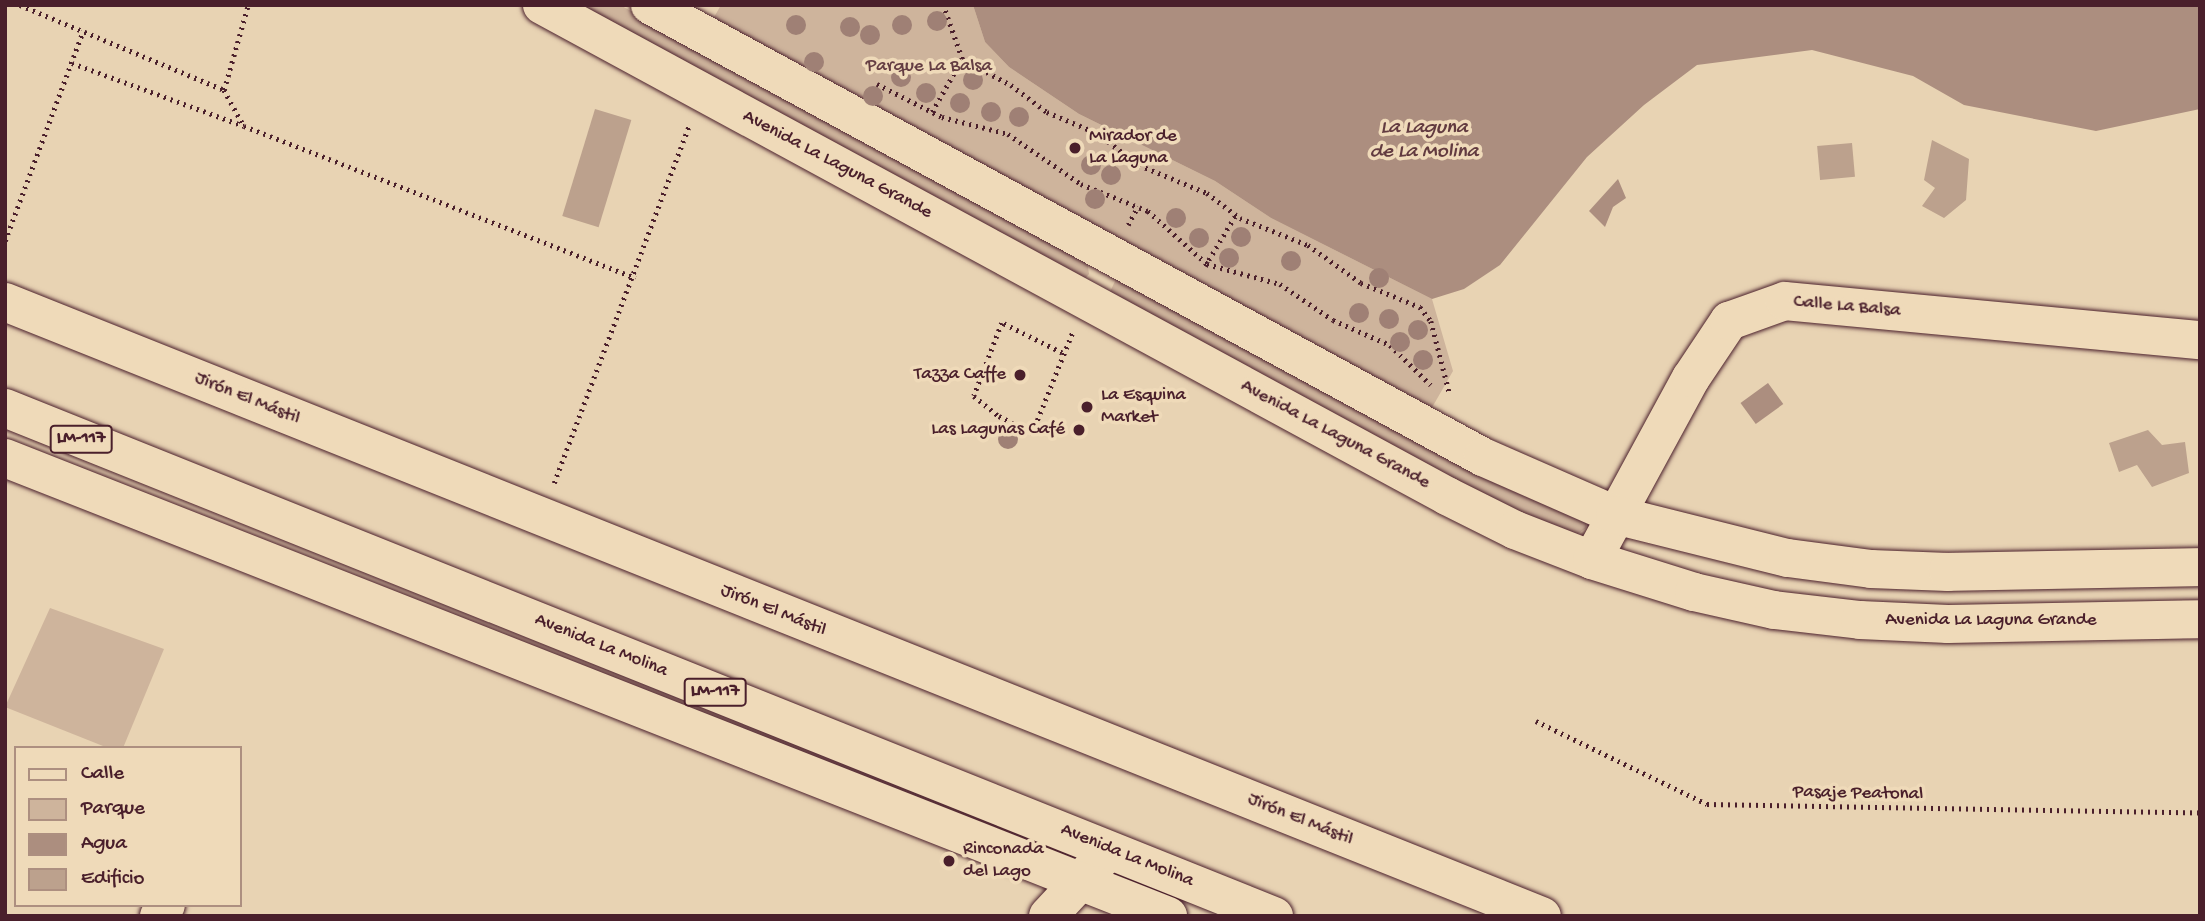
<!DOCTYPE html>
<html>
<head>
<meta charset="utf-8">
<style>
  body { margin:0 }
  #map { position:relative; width:2205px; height:921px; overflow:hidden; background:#e8d3b3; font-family:"Gochi Hand",sans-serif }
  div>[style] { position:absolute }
  .green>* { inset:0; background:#ceb49c }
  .water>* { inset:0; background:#ac8e7f; transform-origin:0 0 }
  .building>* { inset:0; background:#bca18d; transform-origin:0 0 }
  .path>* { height:4.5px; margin-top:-2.25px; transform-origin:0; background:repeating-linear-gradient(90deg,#4a1f2b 0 2px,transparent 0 7px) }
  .roads { filter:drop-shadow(0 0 2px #4a1f2b) drop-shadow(0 0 2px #4a1f2b) }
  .street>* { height:38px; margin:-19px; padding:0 19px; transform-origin:19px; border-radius:19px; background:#efdab9 }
  .secondary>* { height:38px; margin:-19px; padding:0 19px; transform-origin:19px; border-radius:19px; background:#efdab9 }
  .primary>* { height:38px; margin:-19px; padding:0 19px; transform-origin:19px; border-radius:19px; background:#efdab9 }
  .trees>* { width:20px; height:20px; margin:-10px; border-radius:50%; background:#9f8075 }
  .dots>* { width:19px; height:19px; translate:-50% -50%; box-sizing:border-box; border:4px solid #efdab9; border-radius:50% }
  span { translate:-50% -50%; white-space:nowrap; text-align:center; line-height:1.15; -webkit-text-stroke:7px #efdab9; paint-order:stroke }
  .shield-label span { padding:2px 5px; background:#efdab9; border:2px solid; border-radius:5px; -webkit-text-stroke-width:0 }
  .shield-label { font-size:18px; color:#4a1f2b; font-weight:700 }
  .park-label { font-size:19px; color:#643d42 }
  .poi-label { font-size:19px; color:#4a1f2b }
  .left { translate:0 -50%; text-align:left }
  .right { translate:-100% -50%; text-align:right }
  .street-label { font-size:19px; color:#4a1f2b }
  .water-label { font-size:21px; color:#623b40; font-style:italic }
  .frame { position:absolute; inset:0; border:7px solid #4a1f2b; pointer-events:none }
  .legend { position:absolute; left:14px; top:746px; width:228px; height:161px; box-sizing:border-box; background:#efdab9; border:2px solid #ad8f80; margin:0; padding:9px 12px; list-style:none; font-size:21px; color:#4a1f2b }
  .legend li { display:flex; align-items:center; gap:14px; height:35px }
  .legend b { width:35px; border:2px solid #ad8f80 }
</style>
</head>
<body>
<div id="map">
  <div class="green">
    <i style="clip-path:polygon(575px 5px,620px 5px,1087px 260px,1089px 274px,1084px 280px)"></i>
    <i style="clip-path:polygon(721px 5px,973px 5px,985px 42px,1009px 67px,1079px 114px,1215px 181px,1271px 218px,1432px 299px,1453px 371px,1430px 411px,713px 19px)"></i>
    <i style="clip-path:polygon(1116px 279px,1586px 521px,1586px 528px,1575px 536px,1518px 514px,1110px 292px)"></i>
    <i style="clip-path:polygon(50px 608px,164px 649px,123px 748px,108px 748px,5px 707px)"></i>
  </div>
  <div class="water">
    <i style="clip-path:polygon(973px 5px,2200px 5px,2200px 109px,2096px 131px,1964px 105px,1913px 76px,1812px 50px,1697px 65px,1644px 105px,1587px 157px,1500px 265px,1464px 289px,1432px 299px,1271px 218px,1215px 181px,1079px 114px,1009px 67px,985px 42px)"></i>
    <i style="clip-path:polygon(1618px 179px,1626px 198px,1613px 207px,1605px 227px,1589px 211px)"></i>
    <i style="left:1768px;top:383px;width:26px;height:34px;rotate:54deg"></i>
  </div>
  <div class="building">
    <i style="left:595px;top:109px;width:38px;height:112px;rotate:17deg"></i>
    <i style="clip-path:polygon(1932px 140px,1969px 159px,1966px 200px,1944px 218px,1922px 206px,1935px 188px,1924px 180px)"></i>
    <i style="left:1852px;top:143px;width:34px;height:35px;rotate:85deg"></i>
    <i style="clip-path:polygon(2148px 430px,2162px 445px,2185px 442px,2189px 473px,2152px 487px,2137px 465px,2119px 472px,2109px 443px)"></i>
  </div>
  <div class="path">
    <i style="left:20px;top:5px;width:221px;rotate:22.6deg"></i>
    <i style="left:224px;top:90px;width:41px;rotate:60.9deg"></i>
    <i style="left:244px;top:126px;width:420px;rotate:21.2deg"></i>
    <i style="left:962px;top:59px;width:55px;rotate:28deg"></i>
    <i style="left:1011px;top:85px;width:45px;rotate:36.9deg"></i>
    <i style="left:1047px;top:112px;width:54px;rotate:22.8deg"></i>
    <i style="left:1097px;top:133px;width:53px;rotate:37.3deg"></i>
    <i style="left:1139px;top:165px;width:74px;rotate:22.4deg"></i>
    <i style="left:1207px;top:193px;width:41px;rotate:37.1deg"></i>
    <i style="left:1240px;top:218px;width:73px;rotate:21.7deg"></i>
    <i style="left:1308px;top:245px;width:65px;rotate:35.6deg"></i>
    <i style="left:1361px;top:283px;width:64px;rotate:22.1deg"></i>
    <i style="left:1420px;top:307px;width:18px;rotate:52deg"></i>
    <i style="left:1431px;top:321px;width:76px;rotate:75.6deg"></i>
    <i style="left:72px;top:63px;width:183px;rotate:20.1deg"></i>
    <i style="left:877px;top:84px;width:73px;rotate:26.9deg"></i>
    <i style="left:942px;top:117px;width:68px;rotate:14.4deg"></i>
    <i style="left:1008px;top:134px;width:88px;rotate:34.4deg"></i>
    <i style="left:1081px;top:184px;width:72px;rotate:21.9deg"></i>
    <i style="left:1148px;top:211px;width:79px;rotate:41.9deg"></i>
    <i style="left:1207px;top:264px;width:76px;rotate:15.3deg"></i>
    <i style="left:1280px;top:284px;width:64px;rotate:34.2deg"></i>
    <i style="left:1333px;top:320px;width:62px;rotate:23.7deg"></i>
    <i style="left:1390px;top:345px;width:57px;rotate:44.3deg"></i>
    <i style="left:224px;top:90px;width:88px;rotate:-74.2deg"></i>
    <i style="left:932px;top:112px;width:61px;rotate:-60.5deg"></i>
    <i style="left:962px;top:59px;width:57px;rotate:-109.4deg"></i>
    <i style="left:1128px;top:225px;width:21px;rotate:-62deg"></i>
    <i style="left:5px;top:241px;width:224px;rotate:-69.6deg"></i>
    <i style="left:1205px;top:266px;width:58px;rotate:-59deg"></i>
    <i style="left:1062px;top:353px;width:67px;rotate:-153.4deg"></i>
    <i style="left:1002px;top:323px;width:78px;rotate:111deg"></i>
    <i style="left:974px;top:396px;width:32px;rotate:39deg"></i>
    <i style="left:999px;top:416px;width:37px;rotate:27deg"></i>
    <i style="left:1032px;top:433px;width:110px;rotate:-68.1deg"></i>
    <i style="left:554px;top:483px;width:383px;rotate:-69.3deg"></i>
    <i style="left:1536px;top:721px;width:190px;rotate:25.9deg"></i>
    <i style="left:1707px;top:804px;width:493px;rotate:1deg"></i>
  </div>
  <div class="roads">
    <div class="street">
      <i style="left:5px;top:302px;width:1655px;rotate:21.78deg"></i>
      <i style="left:1592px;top:560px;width:207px;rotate:-61.5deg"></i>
      <i style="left:1691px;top:378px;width:69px;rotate:-56.3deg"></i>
      <i style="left:1729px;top:321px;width:59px;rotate:-19.7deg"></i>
      <i style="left:1785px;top:301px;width:417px;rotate:5.4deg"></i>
      <i style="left:159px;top:916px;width:13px;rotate:-58deg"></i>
    </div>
    <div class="secondary">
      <i style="left:542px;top:5px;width:1030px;rotate:28.48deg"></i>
      <i style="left:1447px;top:496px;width:76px;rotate:26.6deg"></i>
      <i style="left:1515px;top:530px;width:83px;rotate:21.3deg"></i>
      <i style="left:1592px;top:560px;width:107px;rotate:17.4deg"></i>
      <i style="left:1694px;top:592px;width:82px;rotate:12.7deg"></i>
      <i style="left:1774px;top:610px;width:87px;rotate:6.6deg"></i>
      <i style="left:1860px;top:620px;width:88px;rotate:2.6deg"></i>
      <i style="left:1948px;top:624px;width:252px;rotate:-1.1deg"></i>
      <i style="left:650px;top:5px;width:948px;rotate:28.49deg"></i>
      <i style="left:1483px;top:457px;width:144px;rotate:23.7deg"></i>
      <i style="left:1615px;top:515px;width:178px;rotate:14deg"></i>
      <i style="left:1788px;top:558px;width:84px;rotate:7.5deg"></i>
      <i style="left:1871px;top:569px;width:77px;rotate:2.2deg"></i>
      <i style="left:1948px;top:572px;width:252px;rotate:-1.1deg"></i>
      <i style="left:1048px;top:916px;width:78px;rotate:-47.1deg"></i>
    </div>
    <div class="primary">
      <i style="left:5px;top:408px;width:1367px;rotate:21.82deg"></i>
      <i style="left:5px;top:458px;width:1250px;rotate:21.49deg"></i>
    </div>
  </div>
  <div class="trees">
    <i style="left:937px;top:21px"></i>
    <i style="left:796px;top:25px"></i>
    <i style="left:902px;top:25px"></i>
    <i style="left:850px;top:27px"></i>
    <i style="left:870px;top:35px"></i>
    <i style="left:814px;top:62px"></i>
    <i style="left:901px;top:77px"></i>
    <i style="left:973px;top:80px"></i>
    <i style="left:926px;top:93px"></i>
    <i style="left:873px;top:96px"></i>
    <i style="left:960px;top:103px"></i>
    <i style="left:991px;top:112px"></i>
    <i style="left:1019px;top:117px"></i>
    <i style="left:1091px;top:165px"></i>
    <i style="left:1111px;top:175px"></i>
    <i style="left:1095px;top:199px"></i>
    <i style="left:1176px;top:218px"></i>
    <i style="left:1241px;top:237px"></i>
    <i style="left:1199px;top:238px"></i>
    <i style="left:1229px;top:258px"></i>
    <i style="left:1291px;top:261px"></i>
    <i style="left:1379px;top:278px"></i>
    <i style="left:1359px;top:313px"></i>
    <i style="left:1389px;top:319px"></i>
    <i style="left:1418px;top:330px"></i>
    <i style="left:1400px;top:342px"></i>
    <i style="left:1423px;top:360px"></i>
    <i style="left:1008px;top:439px"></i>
  </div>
  <div class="dots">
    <i style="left:1075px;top:148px;background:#4a1f2b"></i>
    <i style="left:1020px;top:375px;background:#4a1f2b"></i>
    <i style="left:1087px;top:407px;background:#4a1f2b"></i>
    <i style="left:1079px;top:430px;background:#4a1f2b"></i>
    <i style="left:949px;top:861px;background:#4a1f2b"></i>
  </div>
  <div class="shield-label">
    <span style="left:81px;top:439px">LM-117</span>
    <span style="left:715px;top:692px">LM-117</span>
  </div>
  <div class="park-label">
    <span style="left:929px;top:67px">Parque La Balsa</span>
  </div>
  <div class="poi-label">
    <span class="left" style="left:1089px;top:148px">Mirador de<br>La Laguna</span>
    <span class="right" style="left:1006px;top:375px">Tazza Caffe</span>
    <span class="left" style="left:1101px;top:407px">La Esquina<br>Market</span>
    <span class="right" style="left:1065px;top:430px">Las Lagunas Café</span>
    <span class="left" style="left:963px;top:861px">Rinconada<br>del Lago</span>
  </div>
  <div class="street-label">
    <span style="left:837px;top:165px;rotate:28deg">Avenida La Laguna Grande</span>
    <span style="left:1847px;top:307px;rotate:5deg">Calle La Balsa</span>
    <span style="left:247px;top:399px;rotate:22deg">Jirón El Mástil</span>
    <span style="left:1335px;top:435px;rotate:28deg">Avenida La Laguna Grande</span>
    <span style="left:773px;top:611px;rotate:22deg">Jirón El Mástil</span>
    <span style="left:1991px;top:621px">Avenida La Laguna Grande</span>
    <span style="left:601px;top:646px;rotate:22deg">Avenida La Molina</span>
    <span style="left:1858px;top:794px;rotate:1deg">Pasaje Peatonal</span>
    <span style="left:1300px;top:820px;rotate:22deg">Jirón El Mástil</span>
    <span style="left:1127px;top:856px;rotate:22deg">Avenida La Molina</span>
  </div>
  <div class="water-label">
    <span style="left:1424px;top:141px">La Laguna<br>de La Molina</span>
  </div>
  <div class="frame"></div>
  <ul class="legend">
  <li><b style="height:9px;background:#efdab9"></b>Calle</li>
  <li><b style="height:19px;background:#ceb49c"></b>Parque</li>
  <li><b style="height:19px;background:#ac8e7f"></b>Agua</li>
  <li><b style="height:19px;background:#bca18d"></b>Edificio</li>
  </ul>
</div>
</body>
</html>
